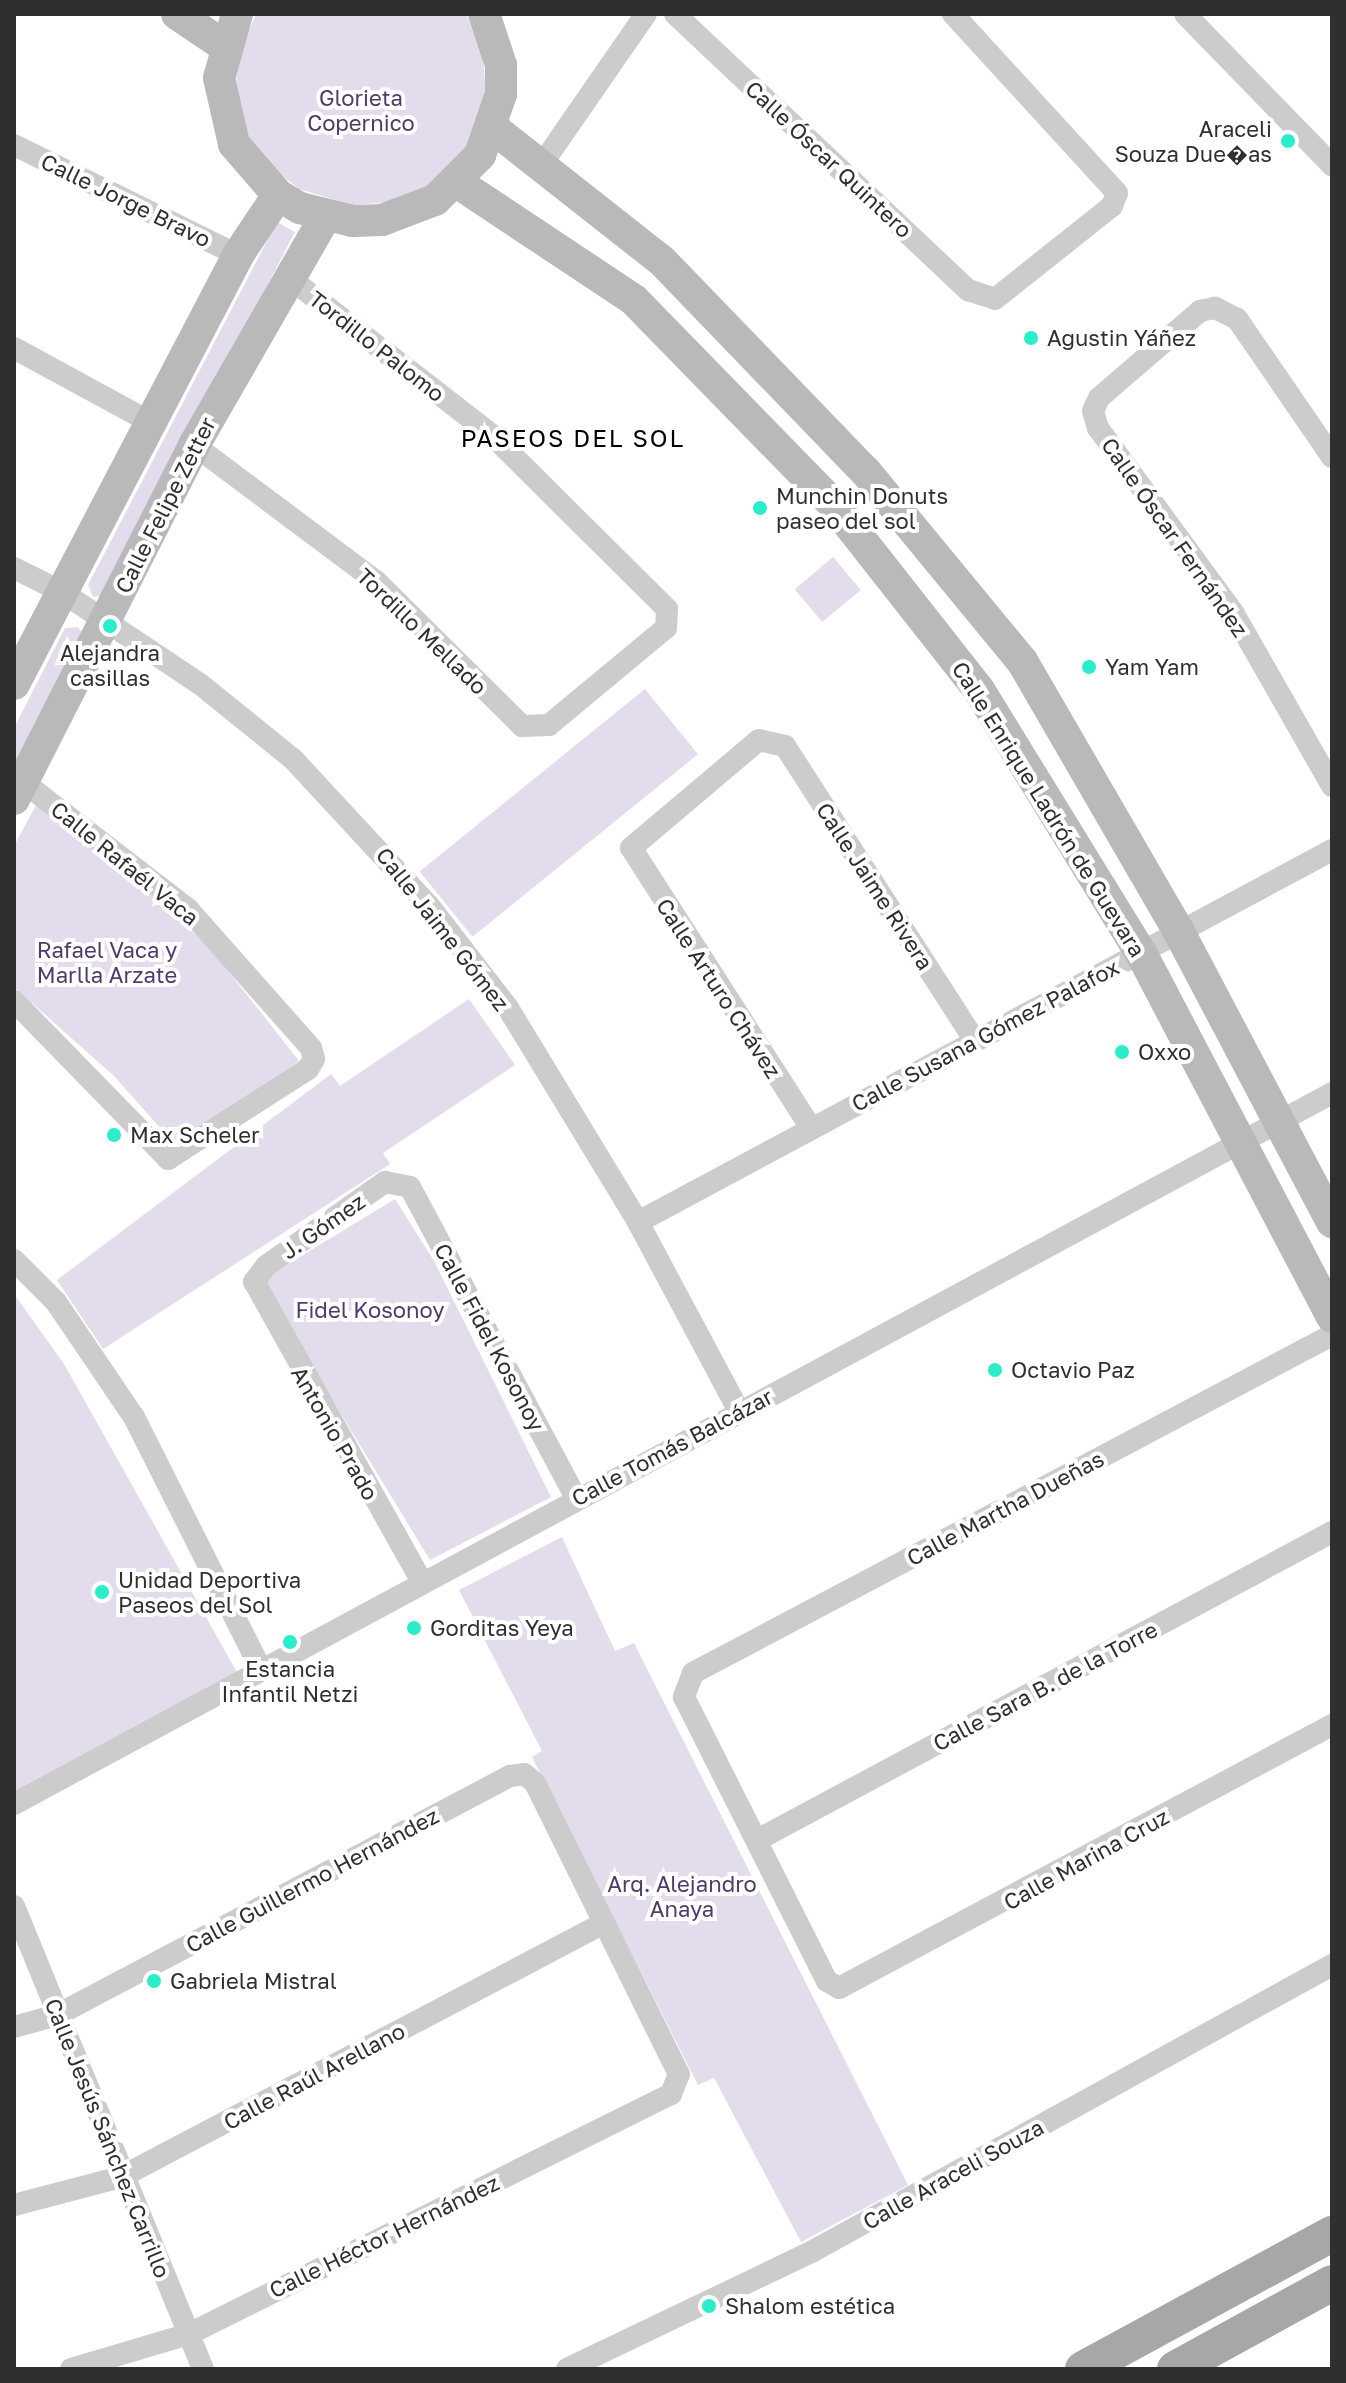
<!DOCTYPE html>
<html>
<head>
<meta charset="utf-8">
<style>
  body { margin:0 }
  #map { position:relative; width:1346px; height:2383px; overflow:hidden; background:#fff; font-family:"Golos Text",sans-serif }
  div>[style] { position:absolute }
  .green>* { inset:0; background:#e2dced; transform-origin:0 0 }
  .street>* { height:22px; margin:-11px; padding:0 11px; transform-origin:11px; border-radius:11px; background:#ccc }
  .secondary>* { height:32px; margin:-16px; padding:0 16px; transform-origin:16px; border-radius:16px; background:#b9b9b9 }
  .primary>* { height:36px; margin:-18px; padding:0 18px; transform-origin:18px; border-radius:18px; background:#a7a7a7 }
  .dots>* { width:22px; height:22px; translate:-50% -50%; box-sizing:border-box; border:4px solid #fff; border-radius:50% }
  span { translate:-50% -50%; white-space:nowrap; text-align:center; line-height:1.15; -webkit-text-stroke:8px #fff; paint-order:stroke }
  .park-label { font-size:22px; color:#503a6d }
  .poi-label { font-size:22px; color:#2f2f2f }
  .right { translate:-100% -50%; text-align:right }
  .left { translate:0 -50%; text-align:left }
  .street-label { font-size:22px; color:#2f2f2f }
  .neighbourhood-label { font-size:24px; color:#000; letter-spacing:2px }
  .frame { position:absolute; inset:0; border:16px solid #2f2f2f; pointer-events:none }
</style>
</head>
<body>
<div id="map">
  <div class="green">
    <i style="clip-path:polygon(256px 14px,466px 14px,483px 56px,486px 94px,476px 131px,455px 163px,425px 188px,390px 202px,352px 205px,299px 189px,269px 165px,247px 134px,236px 97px,237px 59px)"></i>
    <i style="clip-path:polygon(277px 222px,295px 232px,106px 595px,93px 597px,88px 585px)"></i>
    <i style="left:833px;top:557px;width:43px;height:50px;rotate:50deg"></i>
    <i style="clip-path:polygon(78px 627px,82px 632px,14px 772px,14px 728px,65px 628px)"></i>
    <i style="left:645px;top:689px;width:84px;height:290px;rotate:51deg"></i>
    <i style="clip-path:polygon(36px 805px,127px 870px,211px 949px,299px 1061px,178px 1148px,114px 1076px,14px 987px,14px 846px)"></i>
    <i style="clip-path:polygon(469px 999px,515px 1065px,383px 1153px,390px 1164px,103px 1349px,57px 1280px,331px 1074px,340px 1086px)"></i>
    <i style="clip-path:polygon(395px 1199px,434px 1261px,551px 1497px,430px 1560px,260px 1281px)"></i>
    <i style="clip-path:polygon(14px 1294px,64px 1364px,238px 1674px,14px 1793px)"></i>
    <i style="clip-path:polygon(562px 1537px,615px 1651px,634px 1643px,908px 2185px,801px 2242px,714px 2078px,698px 2085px,532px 1757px,542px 1751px,459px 1590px)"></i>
  </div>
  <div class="street">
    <i style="left:675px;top:14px;width:403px;rotate:43.3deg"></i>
    <i style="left:968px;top:290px;width:28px;rotate:18deg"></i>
    <i style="left:995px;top:299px;width:149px;rotate:-38.5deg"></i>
    <i style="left:1112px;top:206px;width:14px;rotate:-69deg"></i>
    <i style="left:1117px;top:193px;width:243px;rotate:-132.5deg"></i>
    <i style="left:1185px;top:14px;width:211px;rotate:45.8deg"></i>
    <i style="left:14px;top:145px;width:250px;rotate:26.2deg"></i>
    <i style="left:540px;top:167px;width:186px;rotate:-55.3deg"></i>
    <i style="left:14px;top:348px;width:155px;rotate:28.6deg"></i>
    <i style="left:194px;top:445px;width:227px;rotate:36.8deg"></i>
    <i style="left:376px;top:581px;width:206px;rotate:44.8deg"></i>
    <i style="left:522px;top:726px;width:27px;rotate:-2deg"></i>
    <i style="left:549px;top:725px;width:152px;rotate:-39.7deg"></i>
    <i style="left:666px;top:628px;width:19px;rotate:-87deg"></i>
    <i style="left:667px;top:609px;width:247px;rotate:-135.2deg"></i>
    <i style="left:492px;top:435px;width:259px;rotate:-142.2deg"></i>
    <i style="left:1332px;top:457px;width:168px;rotate:-124.5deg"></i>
    <i style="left:1237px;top:319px;width:25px;rotate:-153deg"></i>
    <i style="left:1215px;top:308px;width:15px;rotate:169deg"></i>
    <i style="left:1200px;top:311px;width:133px;rotate:139.3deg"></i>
    <i style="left:1099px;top:398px;width:14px;rotate:115deg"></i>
    <i style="left:1093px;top:411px;width:18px;rotate:74deg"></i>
    <i style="left:1098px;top:428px;width:230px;rotate:53.8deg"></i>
    <i style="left:1234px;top:614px;width:198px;rotate:60.3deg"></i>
    <i style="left:14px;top:568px;width:54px;rotate:26.6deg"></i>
    <i style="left:62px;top:592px;width:166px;rotate:33.7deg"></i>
    <i style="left:200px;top:684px;width:119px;rotate:38.9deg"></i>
    <i style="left:293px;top:759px;width:202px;rotate:47.2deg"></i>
    <i style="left:430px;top:907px;width:128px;rotate:52.3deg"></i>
    <i style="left:508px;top:1008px;width:250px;rotate:58.7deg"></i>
    <i style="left:638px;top:1222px;width:214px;rotate:61.9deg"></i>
    <i style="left:14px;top:1001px;width:221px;rotate:45.7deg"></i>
    <i style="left:168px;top:1159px;width:166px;rotate:-32.7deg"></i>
    <i style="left:308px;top:1069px;width:12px;rotate:-59deg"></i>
    <i style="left:314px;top:1059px;width:11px;rotate:-105deg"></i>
    <i style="left:311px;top:1048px;width:186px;rotate:-131.5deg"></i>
    <i style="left:188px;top:909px;width:208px;rotate:-142.4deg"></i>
    <i style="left:811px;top:1128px;width:333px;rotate:-122.7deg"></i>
    <i style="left:631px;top:848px;width:167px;rotate:-40.2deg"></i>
    <i style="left:759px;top:740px;width:27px;rotate:13deg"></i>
    <i style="left:785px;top:746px;width:351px;rotate:57.2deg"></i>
    <i style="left:638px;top:1222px;width:787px;rotate:-28.19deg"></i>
    <i style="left:14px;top:1260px;width:59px;rotate:45deg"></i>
    <i style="left:56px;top:1302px;width:139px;rotate:55.9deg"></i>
    <i style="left:134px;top:1417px;width:282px;rotate:63.3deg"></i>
    <i style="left:1332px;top:1335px;width:723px;rotate:152.12deg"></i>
    <i style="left:693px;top:1673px;width:26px;rotate:111deg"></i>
    <i style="left:684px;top:1697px;width:318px;rotate:63.3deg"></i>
    <i style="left:827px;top:1981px;width:14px;rotate:30deg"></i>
    <i style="left:839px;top:1988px;width:559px;rotate:-28.08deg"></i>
    <i style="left:422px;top:1582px;width:344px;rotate:-119.2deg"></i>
    <i style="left:254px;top:1282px;width:20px;rotate:-53deg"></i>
    <i style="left:266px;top:1266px;width:146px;rotate:-35.2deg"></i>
    <i style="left:385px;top:1182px;width:25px;rotate:11deg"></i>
    <i style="left:410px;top:1187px;width:353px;rotate:61.9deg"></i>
    <i style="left:14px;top:1804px;width:1498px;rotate:-28.34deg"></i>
    <i style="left:759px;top:1839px;width:650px;rotate:-28.18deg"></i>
    <i style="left:14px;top:1906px;width:500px;rotate:67.79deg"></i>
    <i style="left:14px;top:2027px;width:45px;rotate:-15.6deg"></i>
    <i style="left:57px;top:2015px;width:512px;rotate:-27.82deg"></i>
    <i style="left:510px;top:1776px;width:14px;rotate:-8deg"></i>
    <i style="left:524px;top:1774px;width:14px;rotate:39deg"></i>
    <i style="left:535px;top:1783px;width:325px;rotate:63.7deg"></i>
    <i style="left:679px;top:2074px;width:22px;rotate:112deg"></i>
    <i style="left:671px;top:2094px;width:538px;rotate:153.53deg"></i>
    <i style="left:189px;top:2334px;width:123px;rotate:163.5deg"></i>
    <i style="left:14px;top:2205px;width:111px;rotate:-14.7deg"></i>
    <i style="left:121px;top:2177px;width:546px;rotate:-27.74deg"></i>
    <i style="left:567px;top:2369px;width:273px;rotate:-25.6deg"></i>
    <i style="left:813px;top:2251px;width:593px;rotate:-28.86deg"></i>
  </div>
  <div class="secondary">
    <i style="left:177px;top:14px;width:55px;rotate:34deg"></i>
    <i style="left:237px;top:14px;width:66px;rotate:105.7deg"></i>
    <i style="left:219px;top:78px;width:68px;rotate:77.2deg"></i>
    <i style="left:234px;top:144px;width:67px;rotate:49.2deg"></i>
    <i style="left:278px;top:195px;width:26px;rotate:31deg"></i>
    <i style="left:300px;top:208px;width:55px;rotate:13.8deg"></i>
    <i style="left:353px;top:221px;width:29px;rotate:-2deg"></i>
    <i style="left:382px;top:220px;width:57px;rotate:-20.7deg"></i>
    <i style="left:435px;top:200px;width:64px;rotate:-45deg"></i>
    <i style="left:480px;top:155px;width:65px;rotate:-71deg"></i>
    <i style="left:501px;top:94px;width:29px;rotate:-90deg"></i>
    <i style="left:501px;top:65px;width:54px;rotate:-108.4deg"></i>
    <i style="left:493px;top:128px;width:215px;rotate:38.2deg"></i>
    <i style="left:662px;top:261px;width:293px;rotate:46deg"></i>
    <i style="left:866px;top:472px;width:245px;rotate:50.5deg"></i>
    <i style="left:1022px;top:661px;width:313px;rotate:59.9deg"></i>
    <i style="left:1179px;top:932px;width:328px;rotate:62.2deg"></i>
    <i style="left:458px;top:183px;width:211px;rotate:33.6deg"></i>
    <i style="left:634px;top:300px;width:284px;rotate:45.7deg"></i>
    <i style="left:832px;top:503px;width:238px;rotate:51.8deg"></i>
    <i style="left:979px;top:690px;width:309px;rotate:58.4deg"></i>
    <i style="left:1141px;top:953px;width:411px;rotate:62.3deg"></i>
    <i style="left:14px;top:684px;width:484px;rotate:-62.4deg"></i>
    <i style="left:238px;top:255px;width:72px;rotate:-56.3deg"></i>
    <i style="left:14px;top:799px;width:397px;rotate:-63deg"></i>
    <i style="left:194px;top:445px;width:263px;rotate:-60.1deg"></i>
  </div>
  <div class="primary">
    <i style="left:1083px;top:2369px;width:283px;rotate:-28.5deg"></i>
    <i style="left:1175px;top:2369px;width:179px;rotate:-28.7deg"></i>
  </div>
  <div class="dots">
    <i style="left:1288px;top:141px;background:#2aedcb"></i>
    <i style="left:1031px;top:338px;background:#2aedcb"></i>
    <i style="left:760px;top:508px;background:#2aedcb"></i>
    <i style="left:110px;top:626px;background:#2aedcb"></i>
    <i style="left:1089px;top:667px;background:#2aedcb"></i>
    <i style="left:1122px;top:1052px;background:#2aedcb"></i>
    <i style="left:114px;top:1135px;background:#2aedcb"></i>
    <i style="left:995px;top:1370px;background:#2aedcb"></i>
    <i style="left:102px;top:1592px;background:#2aedcb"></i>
    <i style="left:414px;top:1628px;background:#2aedcb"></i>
    <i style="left:290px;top:1642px;background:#2aedcb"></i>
    <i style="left:154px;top:1981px;background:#2aedcb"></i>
    <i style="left:709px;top:2306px;background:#2aedcb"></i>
  </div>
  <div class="park-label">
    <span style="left:361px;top:110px">Glorieta<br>Copernico</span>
    <span style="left:107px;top:962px">Rafael Vaca y<br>Marlla Arzate</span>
    <span style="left:370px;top:1310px">Fidel Kosonoy</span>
    <span style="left:682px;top:1896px">Arq. Alejandro<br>Anaya</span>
  </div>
  <div class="poi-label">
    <span class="right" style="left:1272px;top:141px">Araceli<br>Souza Due�as</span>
    <span class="left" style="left:1047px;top:338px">Agustin Yáñez</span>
    <span class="left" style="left:776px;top:508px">Munchin Donuts<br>paseo del sol</span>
    <span style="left:110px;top:665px">Alejandra<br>casillas</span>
    <span class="left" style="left:1105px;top:667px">Yam Yam</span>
    <span class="left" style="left:1138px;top:1052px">Oxxo</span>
    <span class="left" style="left:130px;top:1135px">Max Scheler</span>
    <span class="left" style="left:1011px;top:1370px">Octavio Paz</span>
    <span class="left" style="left:118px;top:1592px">Unidad Deportiva<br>Paseos del Sol</span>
    <span class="left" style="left:430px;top:1628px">Gorditas Yeya</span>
    <span style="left:290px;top:1681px">Estancia<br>Infantil Netzi</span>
    <span class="left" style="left:170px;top:1981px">Gabriela Mistral</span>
    <span class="left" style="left:725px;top:2306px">Shalom estética</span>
  </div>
  <div class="street-label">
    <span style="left:829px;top:159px;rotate:43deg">Calle Óscar Quintero</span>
    <span style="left:126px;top:200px;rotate:26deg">Calle Jorge Bravo</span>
    <span style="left:377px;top:346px;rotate:38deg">Tordillo Palomo</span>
    <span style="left:165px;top:505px;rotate:-63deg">Calle Felipe Zetter</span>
    <span style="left:1175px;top:537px;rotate:55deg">Calle Óscar Fernández</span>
    <span style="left:422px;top:631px;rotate:44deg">Tordillo Mellado</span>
    <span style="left:1049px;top:809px;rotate:58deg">Calle Enrique Ladrón de Guevara</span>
    <span style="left:125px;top:863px;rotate:39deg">Calle Rafaél Vaca</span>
    <span style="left:875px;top:886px;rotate:57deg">Calle Jaime Rivera</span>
    <span style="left:443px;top:929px;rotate:52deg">Calle Jaime Gómez</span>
    <span style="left:719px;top:988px;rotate:57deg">Calle Arturo Chávez</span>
    <span style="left:985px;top:1035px;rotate:-28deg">Calle Susana Gómez Palafox</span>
    <span style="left:323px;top:1226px;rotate:-35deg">J. Gómez</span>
    <span style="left:490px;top:1337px;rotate:62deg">Calle Fidel Kosonoy</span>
    <span style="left:335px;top:1433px;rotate:60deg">Antonio Prado</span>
    <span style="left:672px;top:1447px;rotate:-28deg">Calle Tomás Balcázar</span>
    <span style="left:1005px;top:1508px;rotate:-28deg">Calle Martha Dueñas</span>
    <span style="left:1045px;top:1686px;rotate:-28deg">Calle Sara B. de la Torre</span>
    <span style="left:1086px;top:1859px;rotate:-29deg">Calle Marina Cruz</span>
    <span style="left:312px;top:1880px;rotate:-28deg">Calle Guillermo Hernández</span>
    <span style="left:314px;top:2076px;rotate:-28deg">Calle Raúl Arellano</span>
    <span style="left:108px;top:2138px;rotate:68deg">Calle Jesús Sánchez Carrillo</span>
    <span style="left:953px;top:2174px;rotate:-29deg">Calle Araceli Souza</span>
    <span style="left:384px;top:2236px;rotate:-26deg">Calle Héctor Hernández</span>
  </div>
  <div class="neighbourhood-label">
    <span style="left:573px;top:438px">PASEOS DEL SOL</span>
  </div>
  <div class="frame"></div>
</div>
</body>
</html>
